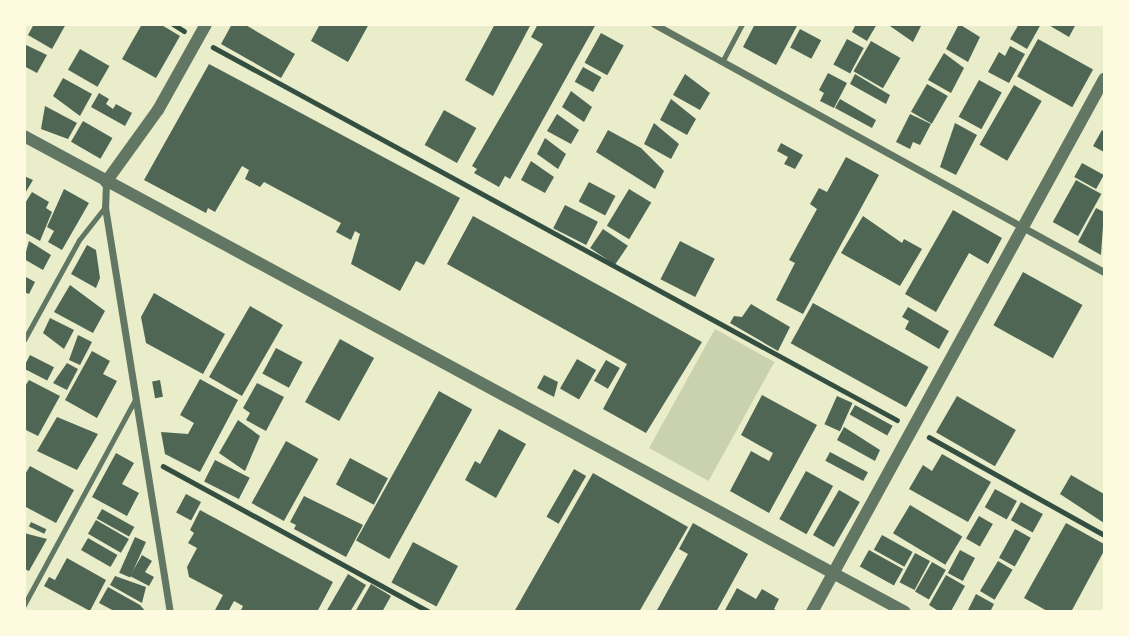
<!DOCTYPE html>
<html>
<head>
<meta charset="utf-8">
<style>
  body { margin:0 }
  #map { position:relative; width:1129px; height:636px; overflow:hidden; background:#e9edc9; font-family:"Asap Condensed",sans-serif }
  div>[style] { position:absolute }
  .green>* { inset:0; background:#cad2ad; transform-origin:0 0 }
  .building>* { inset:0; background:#4f6655; transform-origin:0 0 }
  .path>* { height:4.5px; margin:-2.25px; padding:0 2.25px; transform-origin:2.25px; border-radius:2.25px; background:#344e41 }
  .service>* { height:5px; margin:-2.5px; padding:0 2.5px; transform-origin:2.5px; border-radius:2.5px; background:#617663 }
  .minor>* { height:7px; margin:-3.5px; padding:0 3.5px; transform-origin:3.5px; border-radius:3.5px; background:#617663 }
  .tertiary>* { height:12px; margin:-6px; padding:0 6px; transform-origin:6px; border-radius:6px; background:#617663 }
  span { translate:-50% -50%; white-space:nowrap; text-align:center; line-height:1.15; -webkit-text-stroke:5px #fefae0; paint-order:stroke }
  .frame { position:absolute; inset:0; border:26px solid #fefae0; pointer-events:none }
</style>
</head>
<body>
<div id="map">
  <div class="green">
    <i style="left:715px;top:329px;width:68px;height:136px;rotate:29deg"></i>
  </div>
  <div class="building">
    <i style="clip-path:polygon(34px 24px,66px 24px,52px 49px,28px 35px)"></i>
    <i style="clip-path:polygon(142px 24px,160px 24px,180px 36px,156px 78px,122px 59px)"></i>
    <i style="clip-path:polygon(232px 24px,244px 24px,295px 54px,281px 78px,221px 44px)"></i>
    <i style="clip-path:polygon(320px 24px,369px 24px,348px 62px,311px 41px)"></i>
    <i style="clip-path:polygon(495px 24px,531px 24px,493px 96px,465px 80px)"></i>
    <i style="clip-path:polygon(538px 24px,596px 24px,510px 179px,505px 176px,499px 187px,474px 173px,477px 169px,472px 166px,543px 44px,531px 37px)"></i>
    <i style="clip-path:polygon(755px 24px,798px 24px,776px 65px,743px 47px)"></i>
    <i style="clip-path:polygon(856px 24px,877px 24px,867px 41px,852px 32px)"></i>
    <i style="clip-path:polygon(887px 24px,922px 24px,913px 42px)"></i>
    <i style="clip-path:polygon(959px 24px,980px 37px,968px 62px,946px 49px)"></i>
    <i style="clip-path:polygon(1019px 24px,1041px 24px,1027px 49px,1010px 39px)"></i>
    <i style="clip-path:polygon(1047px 24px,1076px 24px,1069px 37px)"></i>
    <i style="left:800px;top:29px;width:24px;height:21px;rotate:28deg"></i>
    <i style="left:601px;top:33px;width:26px;height:34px;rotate:29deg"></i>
    <i style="left:847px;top:39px;width:19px;height:29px;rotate:28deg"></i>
    <i style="left:1038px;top:39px;width:63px;height:43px;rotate:29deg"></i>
    <i style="left:871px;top:41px;width:34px;height:35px;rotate:30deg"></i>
    <i style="clip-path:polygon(24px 44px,47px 55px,37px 73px,24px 66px)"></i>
    <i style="clip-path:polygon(1010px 46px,1025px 54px,1009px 83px,988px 72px,999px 52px,1005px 56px)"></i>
    <i style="left:80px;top:49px;width:34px;height:24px;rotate:30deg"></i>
    <i style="clip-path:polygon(944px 53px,964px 68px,951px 93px,928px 80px)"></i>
    <i style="clip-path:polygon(209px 64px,460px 198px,424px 265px,416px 261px,400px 291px,351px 264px,360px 234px,355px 231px,351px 240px,336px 232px,341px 223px,264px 182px,260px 187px,245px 179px,249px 170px,242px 166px,215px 212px,208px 208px,206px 213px,144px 180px)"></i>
    <i style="left:583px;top:67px;width:21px;height:17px;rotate:29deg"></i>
    <i style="clip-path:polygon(828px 73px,847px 83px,834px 108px,820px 101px,824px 93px,819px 90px)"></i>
    <i style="clip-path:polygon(685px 74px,710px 93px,700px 110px,673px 95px)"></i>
    <i style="clip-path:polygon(855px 74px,890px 95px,886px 104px,850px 84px)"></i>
    <i style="clip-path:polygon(63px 78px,92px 94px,80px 116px,53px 96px)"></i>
    <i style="left:979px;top:80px;width:26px;height:42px;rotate:29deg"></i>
    <i style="left:927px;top:84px;width:24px;height:32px;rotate:30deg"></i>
    <i style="left:1014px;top:85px;width:32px;height:69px;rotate:30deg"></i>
    <i style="clip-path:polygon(571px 91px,592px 107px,584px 122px,562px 107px)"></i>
    <i style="clip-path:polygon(99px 93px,109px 99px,106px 104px,113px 109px,116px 104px,132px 113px,125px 126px,91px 107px)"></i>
    <i style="clip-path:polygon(671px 99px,696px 119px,687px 135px,660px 120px)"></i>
    <i style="clip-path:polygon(840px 99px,876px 120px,872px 128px,835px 108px)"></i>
    <i style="clip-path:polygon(45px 106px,77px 123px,68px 139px,41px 129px)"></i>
    <i style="left:444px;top:110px;width:37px;height:40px;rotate:29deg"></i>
    <i style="clip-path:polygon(557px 114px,579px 130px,571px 144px,547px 131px)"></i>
    <i style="clip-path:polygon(910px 114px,931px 124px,920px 145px,913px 142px,910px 149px,896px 142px)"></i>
    <i style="left:83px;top:121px;width:34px;height:24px;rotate:30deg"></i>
    <i style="clip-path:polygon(654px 123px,679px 144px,671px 159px,644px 144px)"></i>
    <i style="clip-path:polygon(955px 123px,977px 135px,956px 175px,940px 167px)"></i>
    <i style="clip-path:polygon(608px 130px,641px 148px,664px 171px,655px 189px,596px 152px)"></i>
    <i style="clip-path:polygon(1102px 130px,1104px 132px,1104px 152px,1093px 146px)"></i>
    <i style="clip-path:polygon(545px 138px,566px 154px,558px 169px,537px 154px)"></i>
    <i style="clip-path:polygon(781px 143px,803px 155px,795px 169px,784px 164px,788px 157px,777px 151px)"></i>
    <i style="clip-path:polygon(846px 157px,879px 175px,803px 314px,776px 300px,795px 263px,789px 260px,817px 209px,810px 204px,819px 188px,827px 192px)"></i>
    <i style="clip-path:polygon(531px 161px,554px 177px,545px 193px,521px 180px)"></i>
    <i style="left:1082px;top:163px;width:25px;height:16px;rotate:29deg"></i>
    <i style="clip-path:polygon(24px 176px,33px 180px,24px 195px)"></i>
    <i style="left:1076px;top:180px;width:29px;height:48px;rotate:29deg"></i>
    <i style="left:589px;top:182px;width:30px;height:22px;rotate:28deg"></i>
    <i style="clip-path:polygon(64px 189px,89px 203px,62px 250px,48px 242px,54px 231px,47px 227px)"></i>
    <i style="left:629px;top:189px;width:26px;height:43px;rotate:31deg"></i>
    <i style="clip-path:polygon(32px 192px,49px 202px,46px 208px,52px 212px,40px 241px,24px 232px,24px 205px)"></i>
    <i style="left:565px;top:205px;width:37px;height:26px;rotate:27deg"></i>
    <i style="clip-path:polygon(1096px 208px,1104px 212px,1101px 255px,1078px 242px)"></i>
    <i style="clip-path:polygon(953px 210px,1002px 238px,988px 264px,969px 253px,936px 312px,905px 294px)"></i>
    <i style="clip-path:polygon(473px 216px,702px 342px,646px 433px,603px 409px,627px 364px,447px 264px)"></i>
    <i style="clip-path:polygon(863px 216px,902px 243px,904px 239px,922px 249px,900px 286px,841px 253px)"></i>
    <i style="left:603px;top:229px;width:30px;height:23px;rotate:34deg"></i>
    <i style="clip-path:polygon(29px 241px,51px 255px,43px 270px,24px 259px)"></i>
    <i style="left:680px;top:241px;width:39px;height:43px;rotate:27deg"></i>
    <i style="clip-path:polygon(87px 245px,96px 250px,100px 278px,96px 288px,71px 274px)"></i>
    <i style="left:1023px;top:272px;width:68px;height:61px;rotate:29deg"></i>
    <i style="clip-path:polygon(24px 276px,35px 282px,29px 294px,24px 292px)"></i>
    <i style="clip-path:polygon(70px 285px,105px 311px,93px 333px,54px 312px)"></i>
    <i style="clip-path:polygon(154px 293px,225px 334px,203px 374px,146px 343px,141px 317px)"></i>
    <i style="left:813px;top:303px;width:132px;height:46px;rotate:29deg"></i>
    <i style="clip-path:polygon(751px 304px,790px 327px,778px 351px,730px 323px,734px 316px,742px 317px)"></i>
    <i style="left:250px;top:306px;width:38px;height:82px;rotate:30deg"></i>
    <i style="clip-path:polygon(908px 307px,949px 331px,939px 349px,905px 329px,909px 321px,902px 317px)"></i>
    <i style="clip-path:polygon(50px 318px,74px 330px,64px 349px,43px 333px)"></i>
    <i style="clip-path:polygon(78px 335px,92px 342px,80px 365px,69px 360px)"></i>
    <i style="left:340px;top:339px;width:39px;height:72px;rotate:29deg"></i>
    <i style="left:276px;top:348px;width:30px;height:29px;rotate:28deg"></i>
    <i style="clip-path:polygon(92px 351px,110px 361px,103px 374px,117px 381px,97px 418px,65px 400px)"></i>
    <i style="left:30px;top:355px;width:27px;height:15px;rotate:27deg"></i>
    <i style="left:577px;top:359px;width:22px;height:34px;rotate:30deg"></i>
    <i style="left:606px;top:360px;width:16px;height:24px;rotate:30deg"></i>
    <i style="clip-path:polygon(67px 363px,78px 369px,67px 390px,53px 383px)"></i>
    <i style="clip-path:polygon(544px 375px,558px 382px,554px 397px,537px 388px)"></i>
    <i style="clip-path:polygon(200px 379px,238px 400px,200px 472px,165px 454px,161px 432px,188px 434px,194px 423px,180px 415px)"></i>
    <i style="clip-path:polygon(29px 380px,60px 396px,38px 436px,24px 429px,24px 388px)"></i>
    <i style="left:160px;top:380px;width:17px;height:8px;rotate:80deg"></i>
    <i style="clip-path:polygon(257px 383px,284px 397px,266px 431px,246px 420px,250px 413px,243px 408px)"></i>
    <i style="left:439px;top:391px;width:38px;height:171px;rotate:29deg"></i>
    <i style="clip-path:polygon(762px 395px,817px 425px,769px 513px,730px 491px,751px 451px,769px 461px,773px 453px,741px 435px)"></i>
    <i style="left:837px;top:396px;width:17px;height:31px;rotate:24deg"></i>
    <i style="left:957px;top:396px;width:68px;height:42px;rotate:30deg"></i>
    <i style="left:855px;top:405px;width:43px;height:11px;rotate:29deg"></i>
    <i style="clip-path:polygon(57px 417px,98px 434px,77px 470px,37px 451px)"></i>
    <i style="clip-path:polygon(238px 420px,260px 436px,245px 471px,219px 453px)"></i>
    <i style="clip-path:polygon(844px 427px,880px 450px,875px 461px,837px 440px)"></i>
    <i style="clip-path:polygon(499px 429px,526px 444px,496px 498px,465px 480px,475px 461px,480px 464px)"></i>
    <i style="left:286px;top:441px;width:37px;height:71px;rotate:29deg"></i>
    <i style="left:830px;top:452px;width:43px;height:10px;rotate:28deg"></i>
    <i style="clip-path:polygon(116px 453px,134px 463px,122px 484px,139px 493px,127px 516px,92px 497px)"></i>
    <i style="clip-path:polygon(942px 454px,991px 482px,968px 522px,909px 489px,923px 465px,932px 471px)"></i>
    <i style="left:350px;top:458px;width:43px;height:30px;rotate:28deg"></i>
    <i style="left:215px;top:460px;width:39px;height:24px;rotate:27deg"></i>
    <i style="clip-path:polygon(30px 466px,74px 490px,56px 523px,24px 506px,24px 476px)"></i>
    <i style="left:574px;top:469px;width:14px;height:55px;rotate:30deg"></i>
    <i style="left:806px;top:471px;width:31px;height:55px;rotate:29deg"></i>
    <i style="clip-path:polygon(593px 473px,688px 527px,639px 612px,514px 612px)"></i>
    <i style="clip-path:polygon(1071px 475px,1104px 494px,1104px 523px,1060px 494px)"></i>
    <i style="left:995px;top:489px;width:25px;height:21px;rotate:29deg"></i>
    <i style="left:839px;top:490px;width:24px;height:52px;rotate:30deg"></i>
    <i style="left:186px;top:494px;width:17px;height:21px;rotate:28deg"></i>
    <i style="clip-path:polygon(304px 496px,363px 525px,346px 557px,294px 529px,296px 525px,290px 522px)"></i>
    <i style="left:1021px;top:502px;width:25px;height:21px;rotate:29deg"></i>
    <i style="left:910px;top:505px;width:61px;height:33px;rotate:31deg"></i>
    <i style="left:102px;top:509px;width:37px;height:11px;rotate:29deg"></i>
    <i style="clip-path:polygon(200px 510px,333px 582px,317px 612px,240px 612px,243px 606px,234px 601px,228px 612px,214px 612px,223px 595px,189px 577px,187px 567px,197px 548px,188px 543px,194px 533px,190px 530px)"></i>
    <i style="left:979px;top:516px;width:16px;height:26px;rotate:30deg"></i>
    <i style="left:96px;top:520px;width:38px;height:16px;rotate:30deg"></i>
    <i style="left:31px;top:522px;width:17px;height:5px;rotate:25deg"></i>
    <i style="clip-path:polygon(693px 523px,748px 554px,716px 612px,656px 612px,688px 554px,679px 549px)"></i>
    <i style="clip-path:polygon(1066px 523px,1104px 544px,1104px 551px,1071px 612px,1049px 612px,1024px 598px)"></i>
    <i style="left:1015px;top:529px;width:18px;height:33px;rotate:29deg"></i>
    <i style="clip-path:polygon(24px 533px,47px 539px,29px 571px,24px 569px)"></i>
    <i style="left:882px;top:535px;width:35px;height:17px;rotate:29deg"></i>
    <i style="left:135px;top:537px;width:12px;height:39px;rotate:24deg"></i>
    <i style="left:88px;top:538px;width:34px;height:14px;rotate:30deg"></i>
    <i style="left:413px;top:542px;width:51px;height:46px;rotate:28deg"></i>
    <i style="left:869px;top:550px;width:39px;height:19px;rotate:29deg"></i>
    <i style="left:960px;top:550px;width:17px;height:26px;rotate:28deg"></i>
    <i style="left:915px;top:553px;width:17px;height:33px;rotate:28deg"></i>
    <i style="clip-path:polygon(142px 555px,152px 561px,145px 572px,154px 577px,149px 586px,130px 576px)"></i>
    <i style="clip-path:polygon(67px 558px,106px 580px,90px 611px,44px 586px,49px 577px,55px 580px)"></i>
    <i style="left:998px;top:561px;width:17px;height:35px;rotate:31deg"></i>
    <i style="left:932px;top:562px;width:16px;height:34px;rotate:30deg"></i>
    <i style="clip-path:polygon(348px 574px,366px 585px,350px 612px,326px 612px)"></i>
    <i style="clip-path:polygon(946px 575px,965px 586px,951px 611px,940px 612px,929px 605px)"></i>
    <i style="clip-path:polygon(115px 576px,146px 587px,142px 603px,110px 585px)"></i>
    <i style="clip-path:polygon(371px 584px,391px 596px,382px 612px,355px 612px)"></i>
    <i style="clip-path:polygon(108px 587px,140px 605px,146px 612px,116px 612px,99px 603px)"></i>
    <i style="clip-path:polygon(737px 588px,756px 599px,762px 589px,779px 599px,774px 609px,779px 612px,724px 612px)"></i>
    <i style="clip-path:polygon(976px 594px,994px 604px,990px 612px,967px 612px)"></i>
  </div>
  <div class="path">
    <i style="left:173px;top:24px;width:13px;rotate:32deg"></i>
    <i style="left:213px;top:47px;width:779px;rotate:28.6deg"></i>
    <i style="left:929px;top:437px;width:201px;rotate:29.2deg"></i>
    <i style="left:163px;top:466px;width:304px;rotate:28.7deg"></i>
  </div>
  <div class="service">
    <i style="left:722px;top:62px;width:43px;rotate:-62.2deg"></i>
    <i style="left:24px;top:340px;width:114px;rotate:-61.2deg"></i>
    <i style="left:79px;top:240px;width:42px;rotate:-51.8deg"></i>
    <i style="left:24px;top:605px;width:235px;rotate:-61.6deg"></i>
  </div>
  <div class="minor">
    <i style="left:654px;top:24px;width:514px;rotate:28.86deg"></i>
    <i style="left:106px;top:182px;width:25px;rotate:92deg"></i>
    <i style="left:105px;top:207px;width:410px;rotate:80.9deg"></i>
  </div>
  <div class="tertiary">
    <i style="left:24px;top:136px;width:1001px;rotate:28.38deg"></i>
    <i style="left:106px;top:182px;width:89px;rotate:-54.2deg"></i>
    <i style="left:158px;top:110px;width:98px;rotate:-60.8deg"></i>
    <i style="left:812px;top:612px;width:608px;rotate:-61.28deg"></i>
  </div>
  <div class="frame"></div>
</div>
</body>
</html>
